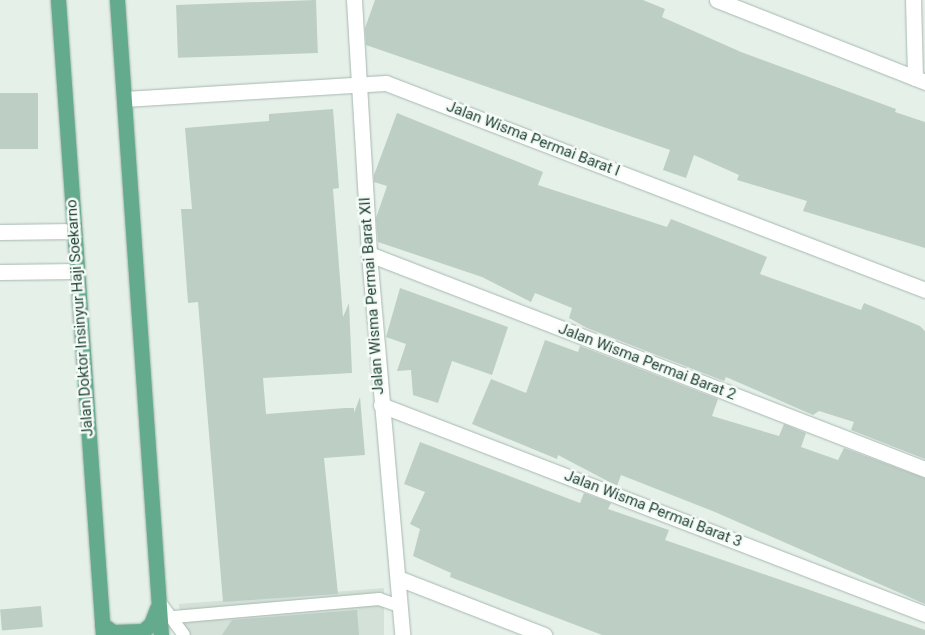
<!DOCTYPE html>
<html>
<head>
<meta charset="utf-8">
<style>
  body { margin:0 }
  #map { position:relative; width:925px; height:635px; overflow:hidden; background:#e5f0e9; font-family:Roboto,sans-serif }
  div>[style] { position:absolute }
  .built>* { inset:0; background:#d3e1d8 }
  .building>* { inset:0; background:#bdcec5; transform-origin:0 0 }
  .roads { filter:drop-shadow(0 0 1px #a6b9b0) drop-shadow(0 0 1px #a6b9b0) }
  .service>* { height:12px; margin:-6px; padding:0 6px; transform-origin:6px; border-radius:6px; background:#fff }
  .minor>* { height:15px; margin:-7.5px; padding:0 7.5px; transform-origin:7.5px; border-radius:7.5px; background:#fff }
  .secondary>* { height:15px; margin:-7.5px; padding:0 7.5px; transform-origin:7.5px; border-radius:7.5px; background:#fff }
  .primary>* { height:15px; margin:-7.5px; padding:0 7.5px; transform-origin:7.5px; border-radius:7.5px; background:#64ab8e }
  span { translate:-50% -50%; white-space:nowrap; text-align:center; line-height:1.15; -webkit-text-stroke:5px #f6fbf8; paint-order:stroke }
  .street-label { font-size:15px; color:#214536 }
</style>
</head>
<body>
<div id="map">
  <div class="built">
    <i style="clip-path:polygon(384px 588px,384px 635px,181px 635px,179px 604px)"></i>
  </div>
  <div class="building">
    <i style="left:316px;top:0;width:53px;height:140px;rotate:88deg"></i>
    <i style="clip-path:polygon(375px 0,643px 0,665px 9px,662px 17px,741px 52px,896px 109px,895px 112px,925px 122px,925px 248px,803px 211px,807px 201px,737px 180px,739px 175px,694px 155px,686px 178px,663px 170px,670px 150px,366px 45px,365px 28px)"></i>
    <i style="left:0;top:93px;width:38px;height:56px"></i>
    <i style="clip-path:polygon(333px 109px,339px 188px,333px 189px,343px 317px,349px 303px,352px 373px,263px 378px,266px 414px,345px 408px,354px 408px,354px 413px,360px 397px,365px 455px,324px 458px,338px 594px,223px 602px,198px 302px,188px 303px,181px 209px,192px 209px,185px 128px,269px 121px,269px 114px)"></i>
    <i style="clip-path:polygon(397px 113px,543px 172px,538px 185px,667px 227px,671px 219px,767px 257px,760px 274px,861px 310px,864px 303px,920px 326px,925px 331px,925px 459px,851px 430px,854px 422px,819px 411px,813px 415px,726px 377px,724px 381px,587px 328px,569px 318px,572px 308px,535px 293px,531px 302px,482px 277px,378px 242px,376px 218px,387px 186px,374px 182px,374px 175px)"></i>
    <i style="clip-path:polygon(400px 288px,508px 327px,492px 375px,452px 361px,438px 403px,413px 395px,411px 370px,397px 371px,406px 344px,386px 337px)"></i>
    <i style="clip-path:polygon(545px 340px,578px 352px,580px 346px,718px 399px,712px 416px,779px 436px,784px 424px,806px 433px,801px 447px,838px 460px,844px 448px,925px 478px,925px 604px,715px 512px,621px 475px,617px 486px,558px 455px,557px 459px,472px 424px,491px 379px,526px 393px)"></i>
    <i style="clip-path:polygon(420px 442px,580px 503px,584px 493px,611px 503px,608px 509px,669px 530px,665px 540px,925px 630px,925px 635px,602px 635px,450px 577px,451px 573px,413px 556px,420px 529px,410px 524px,425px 492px,404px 484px)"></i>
    <i style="left:41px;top:606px;width:21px;height:41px;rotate:85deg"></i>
    <i style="clip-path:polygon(357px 610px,359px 635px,222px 635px,232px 620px)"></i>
  </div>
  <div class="roads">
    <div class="service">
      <i style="left:159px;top:601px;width:42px;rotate:53.7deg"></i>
      <i style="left:174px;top:617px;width:206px;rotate:-5deg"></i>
      <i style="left:379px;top:599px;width:21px;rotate:19deg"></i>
    </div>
    <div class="minor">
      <i style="left:354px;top:0;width:254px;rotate:86.6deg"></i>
      <i style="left:369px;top:254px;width:382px;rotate:85deg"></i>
      <i style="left:717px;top:0;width:224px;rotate:21.5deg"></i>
      <i style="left:913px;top:0;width:78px;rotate:88.5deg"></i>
      <i style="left:124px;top:99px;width:262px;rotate:-3.5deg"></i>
      <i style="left:386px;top:83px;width:577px;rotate:21.01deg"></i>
      <i style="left:369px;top:254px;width:596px;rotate:21.14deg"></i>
      <i style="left:381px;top:405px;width:583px;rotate:21.02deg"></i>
      <i style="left:398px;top:578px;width:157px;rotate:21.3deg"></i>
    </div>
    <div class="secondary">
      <i style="left:0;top:232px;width:74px;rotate:-0.8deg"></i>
      <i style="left:0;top:272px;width:77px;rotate:-0.7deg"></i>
    </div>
    <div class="primary">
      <i style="left:58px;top:0;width:637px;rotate:85.95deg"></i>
      <i style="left:117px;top:0;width:637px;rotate:86.04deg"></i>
      <i style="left:102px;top:624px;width:14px;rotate:36deg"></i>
      <i style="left:113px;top:632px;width:30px;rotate:-2deg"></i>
      <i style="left:143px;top:631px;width:11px;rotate:-41deg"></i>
      <i style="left:151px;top:624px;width:17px;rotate:-69deg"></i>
    </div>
  </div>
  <div class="street-label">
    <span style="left:533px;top:139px;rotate:21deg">Jalan Wisma Permai Barat I</span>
    <span style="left:372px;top:296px;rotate:-94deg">Jalan Wisma Permai Barat XII</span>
    <span style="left:80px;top:318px;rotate:-94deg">Jalan Doktor Insinyur Haji Soekarno</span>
    <span style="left:647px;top:362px;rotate:21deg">Jalan Wisma Permai Barat 2</span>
    <span style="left:653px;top:509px;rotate:21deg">Jalan Wisma Permai Barat 3</span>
  </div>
</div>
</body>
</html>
